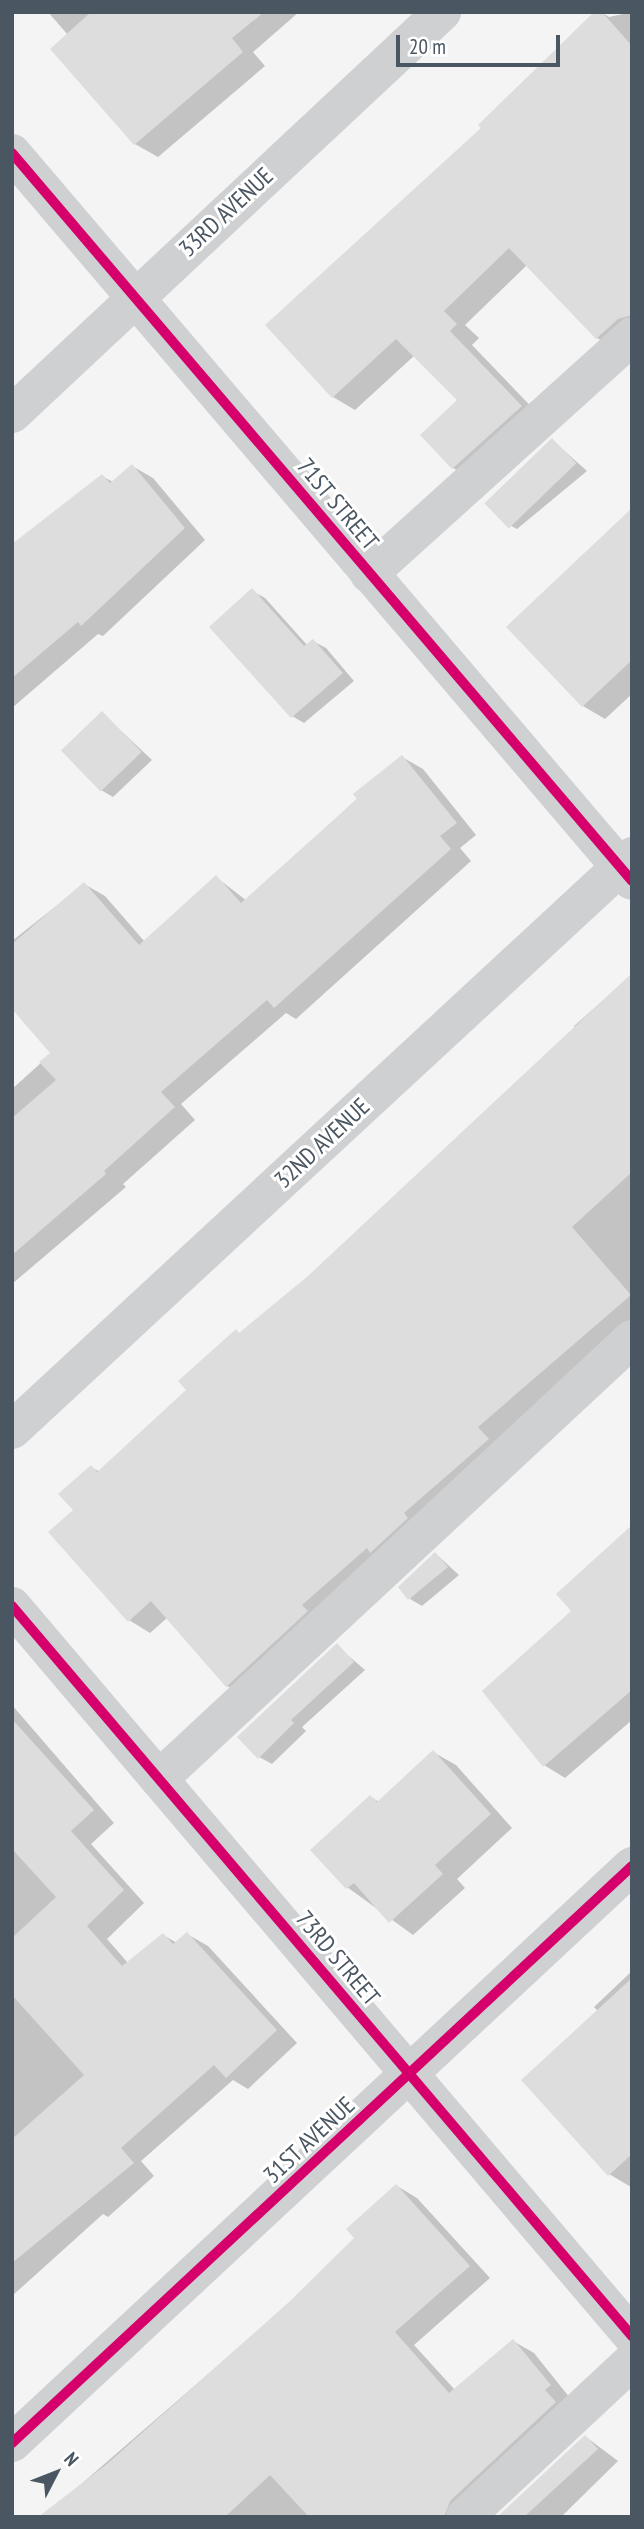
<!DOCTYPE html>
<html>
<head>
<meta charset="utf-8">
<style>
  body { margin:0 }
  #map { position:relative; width:644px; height:2529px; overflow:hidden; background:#f4f4f4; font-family:"PT Sans Narrow",sans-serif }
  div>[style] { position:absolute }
  .shadow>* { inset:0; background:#0003 }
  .building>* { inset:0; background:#ddddde; transform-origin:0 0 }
  .minor>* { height:38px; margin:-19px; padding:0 19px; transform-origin:19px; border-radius:19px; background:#ced0d2 }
  .cycleway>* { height:10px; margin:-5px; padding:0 5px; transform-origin:5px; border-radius:5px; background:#d6006c }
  span { translate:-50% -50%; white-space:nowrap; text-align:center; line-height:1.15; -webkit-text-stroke:6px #fff; paint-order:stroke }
  .street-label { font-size:24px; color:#4a5661 }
  .frame { position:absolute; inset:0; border:14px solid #4a5661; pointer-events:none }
  .north { position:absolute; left:21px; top:2438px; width:70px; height:70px; -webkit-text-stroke:5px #fff; paint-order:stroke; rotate:48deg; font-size:19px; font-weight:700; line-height:28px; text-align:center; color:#4a5661 }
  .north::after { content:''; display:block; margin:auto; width:24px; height:32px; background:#4a5661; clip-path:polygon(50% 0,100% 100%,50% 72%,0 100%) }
  .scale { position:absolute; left:396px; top:35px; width:164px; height:32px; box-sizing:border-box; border:4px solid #4a5661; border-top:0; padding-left:9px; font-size:21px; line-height:24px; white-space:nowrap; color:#4a5661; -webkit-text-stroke:5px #fff; paint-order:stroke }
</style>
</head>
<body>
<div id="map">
  <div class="shadow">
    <i style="clip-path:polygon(48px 12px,299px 12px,253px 52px,265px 66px,158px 157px,135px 144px,68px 35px)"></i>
    <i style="clip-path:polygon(601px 12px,609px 17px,632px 12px,632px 341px,620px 351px,597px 338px,527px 265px,465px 325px,479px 338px,472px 345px,544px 420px,476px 481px,453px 468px,460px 400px,415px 355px,355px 410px,333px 397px,483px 128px)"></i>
    <i style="clip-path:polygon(552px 440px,587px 471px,517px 529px,504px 522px)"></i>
    <i style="clip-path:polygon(132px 466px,153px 478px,205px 540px,103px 636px,98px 634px,12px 708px,12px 564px,102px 476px,113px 482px)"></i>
    <i style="clip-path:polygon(632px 514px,632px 694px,605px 719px,583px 706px)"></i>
    <i style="clip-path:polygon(252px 591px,265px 598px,308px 646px,313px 641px,326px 648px,354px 681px,304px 723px,292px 716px)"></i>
    <i style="clip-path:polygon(102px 713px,152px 760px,113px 797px,101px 790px)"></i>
    <i style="clip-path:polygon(402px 757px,423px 769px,476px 835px,460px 848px,471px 861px,296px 1019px,286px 1013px,181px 1104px,195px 1120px,123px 1184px,126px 1187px,12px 1284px,12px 1089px,52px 1053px,12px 1006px,12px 941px,84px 884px,105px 896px,145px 942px,216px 877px,247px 901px)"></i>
    <i style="clip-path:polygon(616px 989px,632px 998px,632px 1327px,248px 1698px,227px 1686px,167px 1618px,150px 1633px,129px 1620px,75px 1510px,91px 1467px,100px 1472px,189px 1390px,241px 1334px,309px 1278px,578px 1030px,574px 1026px)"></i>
    <i style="clip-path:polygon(632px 1526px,632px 1720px,565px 1778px,544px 1765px,574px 1612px)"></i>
    <i style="clip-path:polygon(436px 1554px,459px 1575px,422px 1606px,410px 1599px)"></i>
    <i style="clip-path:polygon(337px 1646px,365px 1670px,302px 1727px,306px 1731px,272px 1764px,259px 1757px)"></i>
    <i style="clip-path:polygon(12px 1705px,114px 1823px,91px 1844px,144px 1903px,107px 1939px,128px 1963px,163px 1935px,177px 1943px,187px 1934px,208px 1946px,297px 2043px,248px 2089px,233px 2080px,141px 2161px,154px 2176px,108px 2217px,103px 2214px,12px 2296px)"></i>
    <i style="clip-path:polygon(433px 1752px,456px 1765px,512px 1828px,457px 1879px,465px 1888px,413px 1935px,347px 1887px,371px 1797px,379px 1802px)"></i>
    <i style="clip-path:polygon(632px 1971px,632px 2186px,631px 2187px,609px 2174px,598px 2011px,594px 2007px)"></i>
    <i style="clip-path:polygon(397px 2186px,417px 2198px,490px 2278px,414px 2345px,455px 2390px,513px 2341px,534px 2353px,570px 2398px,468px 2517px,76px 2517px,64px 2499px,290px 2303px,357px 2238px)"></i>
    <i style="clip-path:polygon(586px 2437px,618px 2461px,561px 2517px,500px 2517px)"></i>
  </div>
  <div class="building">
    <i style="clip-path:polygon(91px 12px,264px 12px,232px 38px,243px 52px,134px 145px,50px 49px)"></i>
    <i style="clip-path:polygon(594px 12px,602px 12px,632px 46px,632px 315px,618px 319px,596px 339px,509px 248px,444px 311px,457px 324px,450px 331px,522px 406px,452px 469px,420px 435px,457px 400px,396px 339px,332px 398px,265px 325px,481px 128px,478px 125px)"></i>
    <i style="left:552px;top:438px;width:35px;height:94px;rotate:46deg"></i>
    <i style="clip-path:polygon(132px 464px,185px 528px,81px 626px,78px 622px,12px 678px,12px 544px,102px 474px,110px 483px)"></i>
    <i style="clip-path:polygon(632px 508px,632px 660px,582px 707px,506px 627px)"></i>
    <i style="clip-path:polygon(252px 588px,304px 646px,313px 639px,343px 673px,291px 718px,209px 627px)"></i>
    <i style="left:102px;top:711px;width:57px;height:57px;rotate:46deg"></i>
    <i style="clip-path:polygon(402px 755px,457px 823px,440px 836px,451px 849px,274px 1008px,267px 1000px,161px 1092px,175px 1107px,104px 1171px,106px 1174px,12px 1255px,12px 1118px,56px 1080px,39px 1062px,50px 1053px,12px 1009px,12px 944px,84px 882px,139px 945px,216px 875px,241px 903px,357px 799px,353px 794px)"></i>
    <i style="clip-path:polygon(632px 973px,632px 1172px,572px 1227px,631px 1295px,478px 1427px,489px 1439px,404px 1513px,408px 1518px,370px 1553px,367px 1548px,302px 1605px,308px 1611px,226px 1687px,151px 1601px,128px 1622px,48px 1532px,73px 1510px,58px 1494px,91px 1465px,97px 1472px,186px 1390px,178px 1381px,236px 1329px,239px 1333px,308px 1276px)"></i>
    <i style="clip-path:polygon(632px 1525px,632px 1690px,543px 1767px,482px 1691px,571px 1611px,556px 1594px)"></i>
    <i style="clip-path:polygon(435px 1552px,448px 1567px,408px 1600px,398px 1587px)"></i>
    <i style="clip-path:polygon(337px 1643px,354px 1662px,291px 1720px,294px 1723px,258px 1759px,237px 1737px)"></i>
    <i style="clip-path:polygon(12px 1719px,94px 1810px,71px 1831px,124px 1890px,87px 1926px,122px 1966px,163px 1933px,173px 1944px,187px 1932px,277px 2030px,226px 2078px,214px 2065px,121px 2148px,134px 2163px,12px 2263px,12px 2139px,84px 2075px,12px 1995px,12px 1938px,56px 1897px,12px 1849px)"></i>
    <i style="clip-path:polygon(433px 1750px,491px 1814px,435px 1865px,443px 1874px,389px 1923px,354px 1883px,346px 1889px,310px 1850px,370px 1795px,377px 1802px)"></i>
    <i style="clip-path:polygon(632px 1978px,632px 2154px,608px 2176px,521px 2080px)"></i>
    <i style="clip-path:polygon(396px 2184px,470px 2266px,395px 2332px,449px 2393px,513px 2339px,551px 2385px,545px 2390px,556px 2402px,450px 2501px,444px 2517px,309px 2517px,270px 2475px,225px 2517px,38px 2517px,107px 2464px,289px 2302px,354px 2238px,346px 2229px)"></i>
    <i style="clip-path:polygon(585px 2435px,598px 2449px,524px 2517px,497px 2517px)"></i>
  </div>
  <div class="minor">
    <i style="left:12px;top:153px;width:956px;rotate:49.58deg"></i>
    <i style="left:12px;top:414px;width:589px;rotate:-43.07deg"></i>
    <i style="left:369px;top:574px;width:355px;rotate:-42.1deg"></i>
    <i style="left:12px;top:1430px;width:845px;rotate:-42.79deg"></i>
    <i style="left:12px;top:1606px;width:958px;rotate:49.66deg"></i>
    <i style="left:159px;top:1779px;width:646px;rotate:-42.93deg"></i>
    <i style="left:12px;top:2443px;width:847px;rotate:-42.94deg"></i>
    <i style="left:465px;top:2517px;width:229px;rotate:-43deg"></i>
  </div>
  <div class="cycleway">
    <i style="left:12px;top:153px;width:956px;rotate:49.58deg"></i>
    <i style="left:12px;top:1606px;width:958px;rotate:49.66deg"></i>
    <i style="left:12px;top:2443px;width:847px;rotate:-42.94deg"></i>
  </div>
  <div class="street-label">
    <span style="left:226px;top:212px;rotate:-43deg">33RD AVENUE</span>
    <span style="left:338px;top:504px;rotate:50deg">71ST STREET</span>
    <span style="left:322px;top:1143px;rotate:-43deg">32ND AVENUE</span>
    <span style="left:338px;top:1958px;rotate:50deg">73RD STREET</span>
    <span style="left:309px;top:2140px;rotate:-43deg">31ST AVENUE</span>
  </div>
  <div class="frame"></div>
  <div class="north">N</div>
  <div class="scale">20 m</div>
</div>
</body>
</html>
